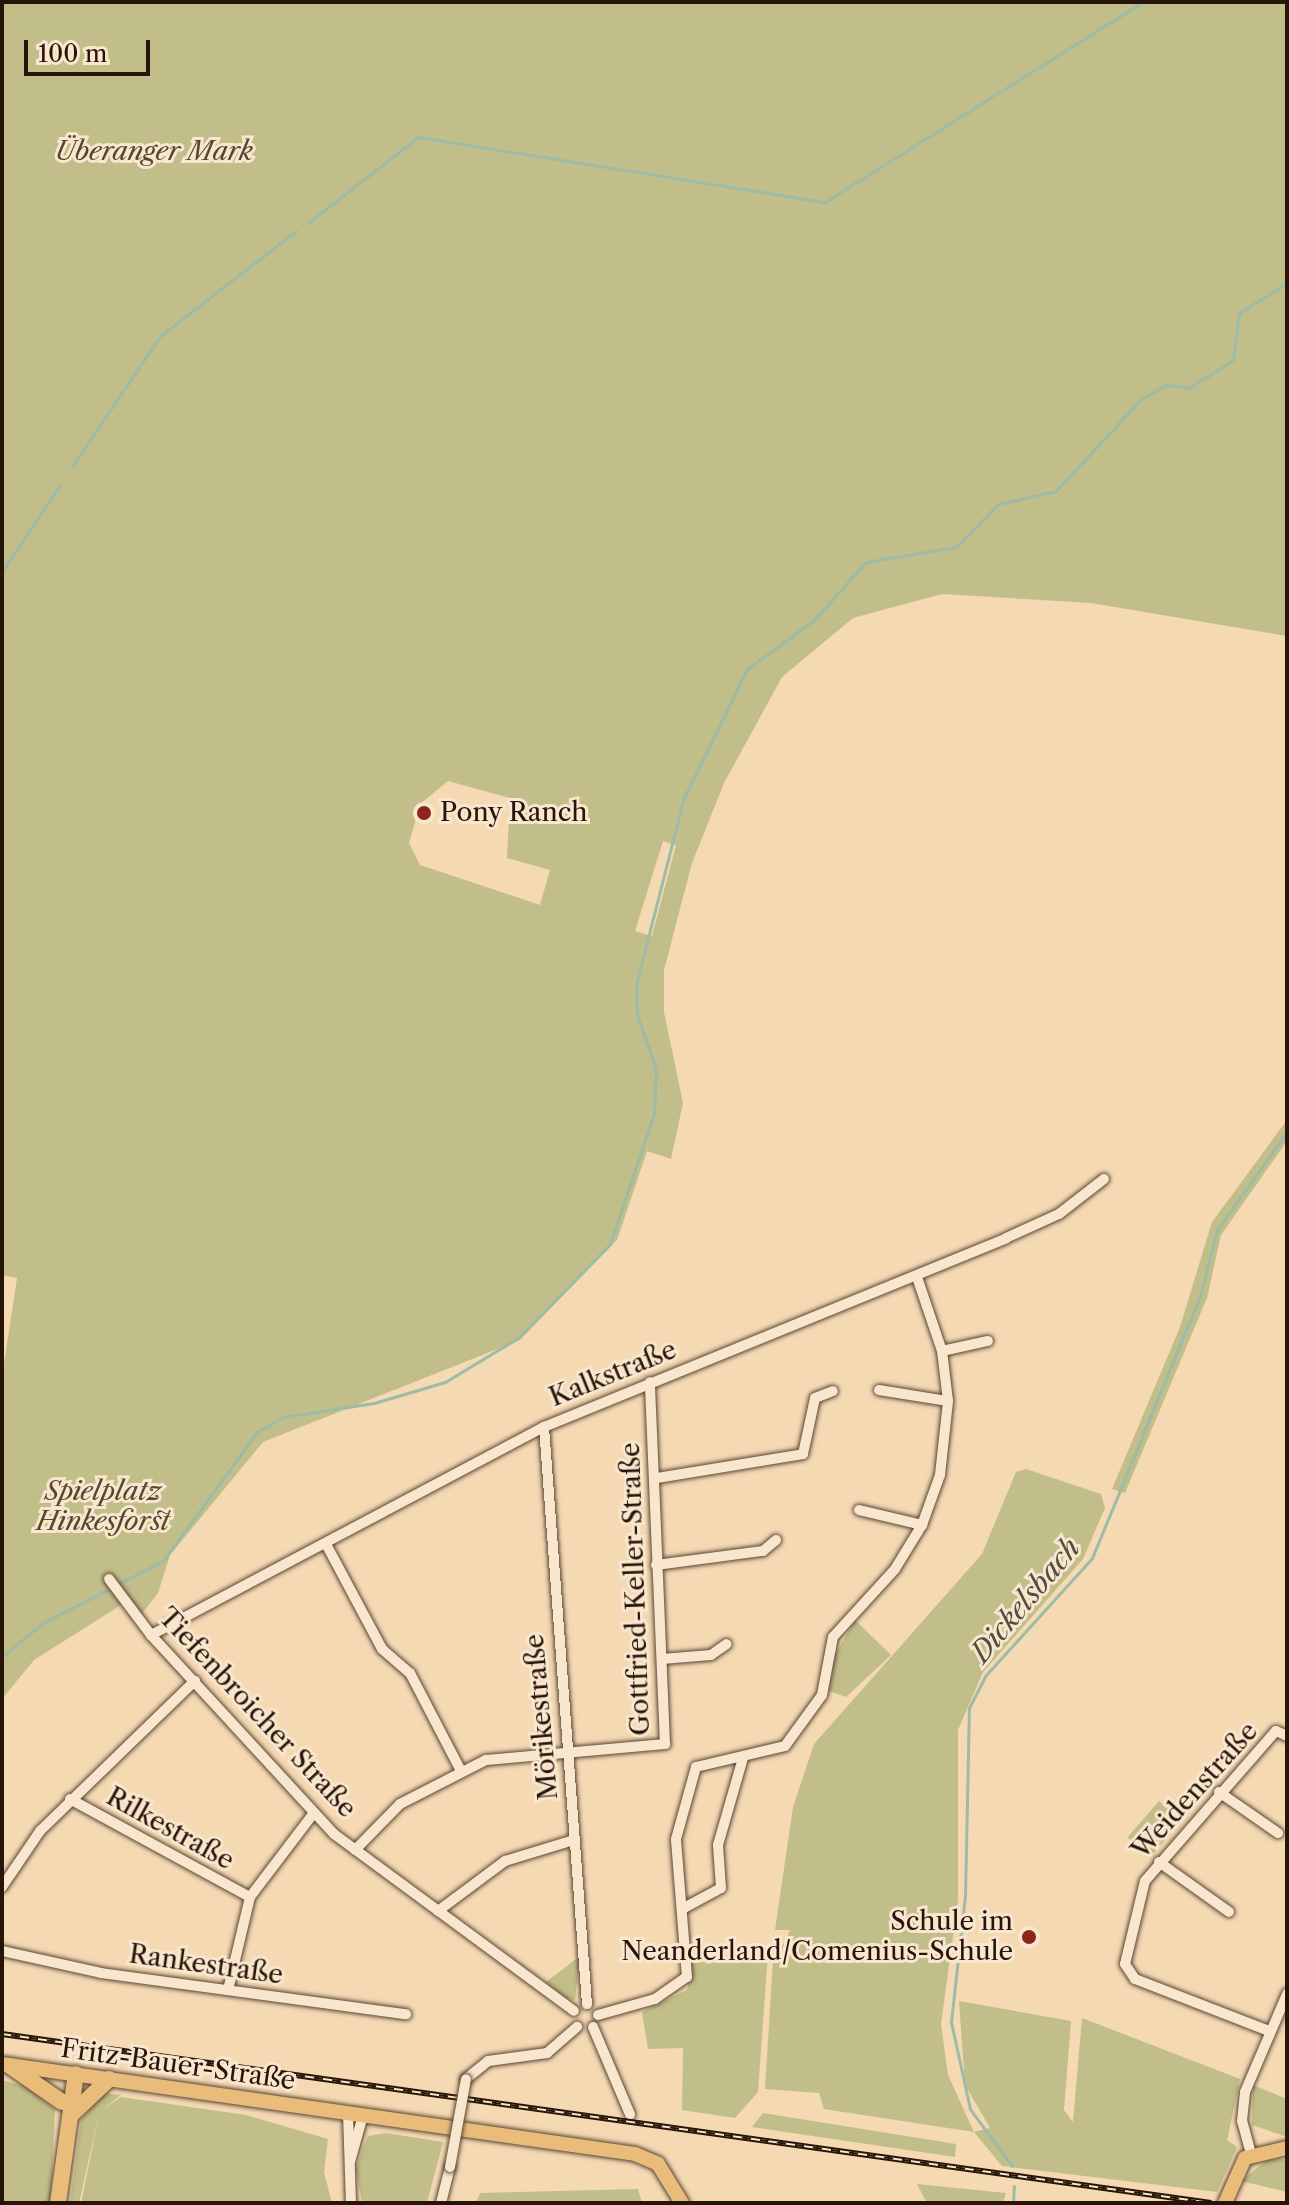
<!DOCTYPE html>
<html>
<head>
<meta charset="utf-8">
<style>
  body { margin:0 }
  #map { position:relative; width:1289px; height:2205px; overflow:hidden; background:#f4d9b3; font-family:"Libre Caslon Text",serif }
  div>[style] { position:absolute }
  .green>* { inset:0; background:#c1be89; transform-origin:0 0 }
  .stream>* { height:3px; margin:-1.5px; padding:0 1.5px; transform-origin:1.5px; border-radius:1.5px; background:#9dbba6 }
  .roads { filter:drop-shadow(0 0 2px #5a4634) drop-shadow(0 0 2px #5a4634) }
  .minor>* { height:10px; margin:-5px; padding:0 5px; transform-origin:5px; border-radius:5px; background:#f8e6ce }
  .major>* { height:14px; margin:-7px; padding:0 7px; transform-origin:7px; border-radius:7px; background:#eabc7a }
  .highway>* { height:16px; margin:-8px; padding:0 8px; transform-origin:8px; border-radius:8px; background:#eabc7a }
  .rail>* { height:6px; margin-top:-3px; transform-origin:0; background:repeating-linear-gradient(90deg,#f8e6ce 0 9px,#271509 0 18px); box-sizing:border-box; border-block:2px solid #271509 }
  .bridges { filter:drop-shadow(0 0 2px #5a4634) drop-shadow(0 0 2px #5a4634) }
  .minor-bridge>* { height:10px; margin:-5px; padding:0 5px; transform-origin:5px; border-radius:5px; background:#f8e6ce }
  .dots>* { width:22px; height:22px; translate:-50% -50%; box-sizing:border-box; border:4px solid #f8e6ce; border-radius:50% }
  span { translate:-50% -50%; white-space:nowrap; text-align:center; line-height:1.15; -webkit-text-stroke:6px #f8e6ce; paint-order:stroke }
  .park-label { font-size:26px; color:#55482f; font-style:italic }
  .poi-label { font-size:26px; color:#271509 }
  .left { translate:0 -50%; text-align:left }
  .right { translate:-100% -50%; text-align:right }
  .street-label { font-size:26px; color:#271509 }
  .water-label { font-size:28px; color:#504f40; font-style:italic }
  .frame { position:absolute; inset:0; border:4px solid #271509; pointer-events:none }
  .scale { position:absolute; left:24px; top:40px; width:126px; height:36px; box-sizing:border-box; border:4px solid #271509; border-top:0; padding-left:10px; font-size:24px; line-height:28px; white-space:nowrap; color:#271509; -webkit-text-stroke:6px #f8e6ce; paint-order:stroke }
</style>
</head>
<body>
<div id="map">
  <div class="green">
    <i style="clip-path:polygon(evenodd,2px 2px,1287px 2px,1287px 636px,1091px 603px,942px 594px,853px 618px,782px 677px,724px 783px,692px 863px,664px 970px,664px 1012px,683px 1103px,671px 1159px,647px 1151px,617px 1240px,520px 1340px,263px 1442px,170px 1555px,158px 1593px,140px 1616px,129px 1600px,34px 1660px,2px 1699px,2px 1377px,17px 1278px,2px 1275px,2px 2px,448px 781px,510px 798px,507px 858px,550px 870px,540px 905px,420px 865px,409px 843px,420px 804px,448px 781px,2px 2px,663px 841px,676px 845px,652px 936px,635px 931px,663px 841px)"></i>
    <i style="clip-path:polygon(1287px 1120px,1287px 1141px,1221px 1235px,1207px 1298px,1125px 1493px,1112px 1489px,1180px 1327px,1212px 1222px)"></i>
    <i style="clip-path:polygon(1026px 1469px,1101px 1494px,1105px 1508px,1083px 1559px,983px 1672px,958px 1730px,958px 1900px,941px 2024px,948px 2075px,974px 2132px,990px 2128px,965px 2085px,959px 2001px,1071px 2021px,1064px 2110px,1073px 2122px,1082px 2018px,1240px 2079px,1227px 2140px,1237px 2147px,1217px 2192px,1002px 2166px,974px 2132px,824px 2109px,819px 2093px,765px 2089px,774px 1944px,785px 1944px,790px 1930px,775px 1930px,793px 1807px,814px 1744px,982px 1554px,1016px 1472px)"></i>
    <i style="clip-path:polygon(855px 1620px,891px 1655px,846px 1697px,829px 1691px,833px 1658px)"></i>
    <i style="left:1159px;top:1801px;width:30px;height:48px;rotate:41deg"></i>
    <i style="clip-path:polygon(749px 1951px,768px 1953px,758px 2092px,735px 2118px,682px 2110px,683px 2048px,648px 2049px,642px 2012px,687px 1990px,693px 1958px,708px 1964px)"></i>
    <i style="clip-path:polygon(580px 1956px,575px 2000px,565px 1998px,546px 1982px)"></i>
    <i style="clip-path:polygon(2px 2080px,27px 2087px,55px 2110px,51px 2203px,2px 2203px)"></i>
    <i style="clip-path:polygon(1253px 2085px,1287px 2099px,1287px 2137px,1252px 2125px)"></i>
    <i style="clip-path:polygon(104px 2093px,121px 2095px,102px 2110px,121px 2097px,246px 2115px,328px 2139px,324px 2172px,332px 2203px,81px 2203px,100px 2110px,79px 2203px,70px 2203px,81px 2120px)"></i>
    <i style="clip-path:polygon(763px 2113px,956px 2144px,955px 2157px,752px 2127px)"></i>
    <i style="clip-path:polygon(386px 2133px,443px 2142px,427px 2203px,362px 2203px,356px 2169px,363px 2148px,368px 2136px)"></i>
    <i style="clip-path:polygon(1287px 2159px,1287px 2192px,1241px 2181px,1267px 2160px)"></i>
    <i style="clip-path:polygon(917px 2184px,1006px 2193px,1003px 2203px,927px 2203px)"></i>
    <i style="clip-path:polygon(638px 2189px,642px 2203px,476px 2203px,480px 2193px)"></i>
  </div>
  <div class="stream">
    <i style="left:309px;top:222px;width:138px;rotate:-37.9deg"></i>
    <i style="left:418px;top:137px;width:412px;rotate:9.1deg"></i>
    <i style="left:825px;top:202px;width:376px;rotate:-32.2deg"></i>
    <i style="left:72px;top:467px;width:158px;rotate:-56.1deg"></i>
    <i style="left:160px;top:336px;width:172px;rotate:-37.7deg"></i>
    <i style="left:2px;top:572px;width:105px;rotate:-56.3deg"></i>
    <i style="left:2px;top:1657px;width:51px;rotate:-40.2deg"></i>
    <i style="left:41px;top:1624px;width:137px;rotate:-27.3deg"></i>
    <i style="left:163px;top:1561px;width:160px;rotate:-53.9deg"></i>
    <i style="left:257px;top:1432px;width:30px;rotate:-30deg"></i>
    <i style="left:283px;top:1417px;width:92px;rotate:-8.7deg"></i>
    <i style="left:374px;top:1403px;width:74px;rotate:-16.5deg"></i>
    <i style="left:445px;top:1382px;width:85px;rotate:-31.1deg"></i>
    <i style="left:518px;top:1338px;width:132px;rotate:-45.6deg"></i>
    <i style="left:610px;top:1244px;width:138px;rotate:-71.4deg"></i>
    <i style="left:654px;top:1113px;width:44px;rotate:-87.4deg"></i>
    <i style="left:656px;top:1069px;width:57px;rotate:-109.4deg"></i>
    <i style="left:637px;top:1015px;width:30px;rotate:-92deg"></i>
    <i style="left:636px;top:985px;width:191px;rotate:-75.7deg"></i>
    <i style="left:683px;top:800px;width:146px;rotate:-64deg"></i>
    <i style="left:747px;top:669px;width:82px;rotate:-36deg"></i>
    <i style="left:813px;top:621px;width:79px;rotate:-48.1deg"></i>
    <i style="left:866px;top:562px;width:91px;rotate:-9.5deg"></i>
    <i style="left:956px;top:547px;width:60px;rotate:-45.7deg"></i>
    <i style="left:998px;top:504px;width:59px;rotate:-12.6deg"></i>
    <i style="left:1056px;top:491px;width:127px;rotate:-47.2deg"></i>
    <i style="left:1142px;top:398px;width:27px;rotate:-28deg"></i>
    <i style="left:1166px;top:385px;width:23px;rotate:7deg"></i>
    <i style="left:1189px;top:388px;width:52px;rotate:-32.5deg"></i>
    <i style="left:1233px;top:360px;width:47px;rotate:-82.7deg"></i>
    <i style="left:1239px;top:313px;width:57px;rotate:-32deg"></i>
    <i style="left:1012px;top:2166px;width:71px;rotate:-126.4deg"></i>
    <i style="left:970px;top:2109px;width:89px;rotate:-102.3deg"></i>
    <i style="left:951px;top:2022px;width:127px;rotate:-83.7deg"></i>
    <i style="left:965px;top:1896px;width:188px;rotate:-88.8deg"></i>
    <i style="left:969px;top:1708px;width:37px;rotate:-63deg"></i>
    <i style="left:986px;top:1675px;width:158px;rotate:-47.8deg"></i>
    <i style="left:1092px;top:1558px;width:283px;rotate:-67.6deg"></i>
    <i style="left:1200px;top:1296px;width:68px;rotate:-75.6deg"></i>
    <i style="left:1217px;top:1230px;width:120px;rotate:-54.5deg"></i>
    <i style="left:1013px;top:2203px;width:17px;rotate:-87deg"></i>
  </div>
  <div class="roads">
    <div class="minor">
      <i style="left:942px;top:1351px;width:47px;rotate:-12.3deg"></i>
      <i style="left:879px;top:1390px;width:70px;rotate:9.1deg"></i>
      <i style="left:544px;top:1427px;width:579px;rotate:85.74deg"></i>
      <i style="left:657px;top:1478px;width:148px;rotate:-9.3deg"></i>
      <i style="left:803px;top:1454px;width:57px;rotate:-77.9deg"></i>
      <i style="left:815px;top:1398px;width:19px;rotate:-21deg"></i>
      <i style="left:859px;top:1510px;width:65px;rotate:13.4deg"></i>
      <i style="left:326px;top:1544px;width:119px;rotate:61.9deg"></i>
      <i style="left:382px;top:1649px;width:37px;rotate:41deg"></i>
      <i style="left:410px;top:1673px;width:108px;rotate:62.5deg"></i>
      <i style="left:656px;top:1565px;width:108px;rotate:-7.5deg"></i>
      <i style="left:763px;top:1551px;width:17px;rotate:-40deg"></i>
      <i style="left:109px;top:1579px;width:70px;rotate:53.1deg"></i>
      <i style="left:151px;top:1635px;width:270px;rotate:47.4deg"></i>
      <i style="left:334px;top:1834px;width:298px;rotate:36.4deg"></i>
      <i style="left:151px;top:1635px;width:445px;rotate:-27.9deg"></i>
      <i style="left:544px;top:1427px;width:499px;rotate:-22.2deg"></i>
      <i style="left:1006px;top:1238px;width:58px;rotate:-24.4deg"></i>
      <i style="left:1059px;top:1214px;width:57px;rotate:-37.9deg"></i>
      <i style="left:662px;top:1659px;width:49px;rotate:-4.7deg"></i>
      <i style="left:711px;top:1655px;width:19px;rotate:-35deg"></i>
      <i style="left:1219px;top:1792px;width:72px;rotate:34.8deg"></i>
      <i style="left:70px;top:1799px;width:205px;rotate:28.6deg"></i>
      <i style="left:355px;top:1850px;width:64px;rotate:-45.6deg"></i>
      <i style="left:400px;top:1804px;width:97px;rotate:-27.1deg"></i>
      <i style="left:486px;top:1760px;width:180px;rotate:-5.1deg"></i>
      <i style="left:665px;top:1744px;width:362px;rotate:-92.4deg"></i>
      <i style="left:1159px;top:1862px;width:86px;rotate:35.5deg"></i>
      <i style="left:2px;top:1887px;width:68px;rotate:-55.8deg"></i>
      <i style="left:40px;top:1831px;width:216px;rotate:-44.1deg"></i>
      <i style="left:682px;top:1909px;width:44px;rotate:-28.3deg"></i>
      <i style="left:721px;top:1888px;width:43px;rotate:-94deg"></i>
      <i style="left:718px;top:1845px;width:91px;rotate:-74deg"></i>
      <i style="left:438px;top:1911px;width:84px;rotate:-36.7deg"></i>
      <i style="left:505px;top:1861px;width:72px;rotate:-16.9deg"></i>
      <i style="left:2px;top:1951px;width:101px;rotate:12.5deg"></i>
      <i style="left:101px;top:1973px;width:308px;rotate:7.7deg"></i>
      <i style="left:228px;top:1990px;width:96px;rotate:-76.7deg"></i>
      <i style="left:250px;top:1897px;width:104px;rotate:-52.8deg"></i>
      <i style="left:598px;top:2015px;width:59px;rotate:-15.7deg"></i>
      <i style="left:655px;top:1999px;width:39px;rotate:-35deg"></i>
      <i style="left:687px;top:1977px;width:138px;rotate:-94.6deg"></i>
      <i style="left:676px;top:1839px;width:75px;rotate:-74.5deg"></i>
      <i style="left:696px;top:1767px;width:91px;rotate:-13.3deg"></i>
      <i style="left:785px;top:1746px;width:63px;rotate:-54deg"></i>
      <i style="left:822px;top:1695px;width:59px;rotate:-79.3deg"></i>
      <i style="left:833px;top:1637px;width:92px;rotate:-47.6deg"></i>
      <i style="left:895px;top:1569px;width:52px;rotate:-58.5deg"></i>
      <i style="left:922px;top:1525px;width:53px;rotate:-70.2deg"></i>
      <i style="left:940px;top:1475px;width:74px;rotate:-83.8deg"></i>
      <i style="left:948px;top:1401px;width:50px;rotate:-96.8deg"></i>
      <i style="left:942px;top:1351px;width:78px;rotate:-108.7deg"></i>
      <i style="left:593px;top:2027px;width:95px;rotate:67deg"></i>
      <i style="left:1269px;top:2031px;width:144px;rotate:-158.8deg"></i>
      <i style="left:1135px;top:1979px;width:18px;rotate:-124deg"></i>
      <i style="left:1125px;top:1964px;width:85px;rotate:-76.5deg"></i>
      <i style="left:1145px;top:1881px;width:199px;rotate:-48.9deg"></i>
      <i style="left:1276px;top:1731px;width:12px;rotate:24deg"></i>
      <i style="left:466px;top:2079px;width:28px;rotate:-39deg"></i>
      <i style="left:488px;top:2061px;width:60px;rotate:-7.7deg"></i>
      <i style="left:547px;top:2053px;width:40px;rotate:-41deg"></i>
      <i style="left:348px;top:2113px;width:90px;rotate:88.1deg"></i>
      <i style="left:1251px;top:2154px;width:34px;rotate:-105deg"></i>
      <i style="left:1242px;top:2121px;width:29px;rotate:-84deg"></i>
      <i style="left:1245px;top:2092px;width:107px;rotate:-66.8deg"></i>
      <i style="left:350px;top:2162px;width:49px;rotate:-74.5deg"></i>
      <i style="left:441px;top:2203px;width:37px;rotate:-76deg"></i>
    </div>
    <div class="major">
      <i style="left:2px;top:2064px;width:639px;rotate:8.09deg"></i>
      <i style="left:635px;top:2154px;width:25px;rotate:23deg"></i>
      <i style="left:658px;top:2164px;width:46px;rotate:58.4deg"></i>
      <i style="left:1225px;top:2203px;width:49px;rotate:-66deg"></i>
      <i style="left:1245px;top:2158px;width:43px;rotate:-13.4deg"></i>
    </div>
    <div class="highway">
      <i style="left:10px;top:2066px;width:63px;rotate:34.7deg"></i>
      <i style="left:72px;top:2114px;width:51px;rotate:-43.4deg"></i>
      <i style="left:58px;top:2203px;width:130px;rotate:-82.1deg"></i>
    </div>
  </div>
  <div class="rail">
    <i style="left:2px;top:2034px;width:1221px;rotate:7.96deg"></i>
  </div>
  <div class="bridges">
    <div class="minor-bridge">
      <i style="left:450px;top:2167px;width:89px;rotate:-79.7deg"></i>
    </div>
  </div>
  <div class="dots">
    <i style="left:424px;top:813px;background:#8f2418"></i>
    <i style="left:1029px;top:1937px;background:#8f2418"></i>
  </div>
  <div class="park-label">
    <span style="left:154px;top:152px">Überanger Mark</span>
    <span style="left:103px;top:1507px">Spielplatz<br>Hinkesforst</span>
  </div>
  <div class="poi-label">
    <span class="left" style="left:440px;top:813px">Pony Ranch</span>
    <span class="right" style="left:1013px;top:1937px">Schule im<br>Neanderland/Comenius-Schule</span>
  </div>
  <div class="street-label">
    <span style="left:613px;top:1374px;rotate:-22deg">Kalkstraße</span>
    <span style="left:636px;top:1589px;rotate:-92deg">Gottfried-Keller-Straße</span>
    <span style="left:257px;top:1713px;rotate:47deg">Tiefenbroicher Straße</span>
    <span style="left:542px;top:1717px;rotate:-95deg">Mörikestraße</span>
    <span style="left:1195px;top:1791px;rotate:-48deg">Weidenstraße</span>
    <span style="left:170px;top:1829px;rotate:29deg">Rilkestraße</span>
    <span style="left:206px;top:1965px;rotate:8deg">Rankestraße</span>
    <span style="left:178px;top:2065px;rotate:8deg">Fritz-Bauer-Straße</span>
  </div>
  <div class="water-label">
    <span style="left:1025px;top:1600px;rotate:-50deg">Dickelsbach</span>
  </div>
  <div class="frame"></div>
  <div class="scale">100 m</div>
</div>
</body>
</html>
